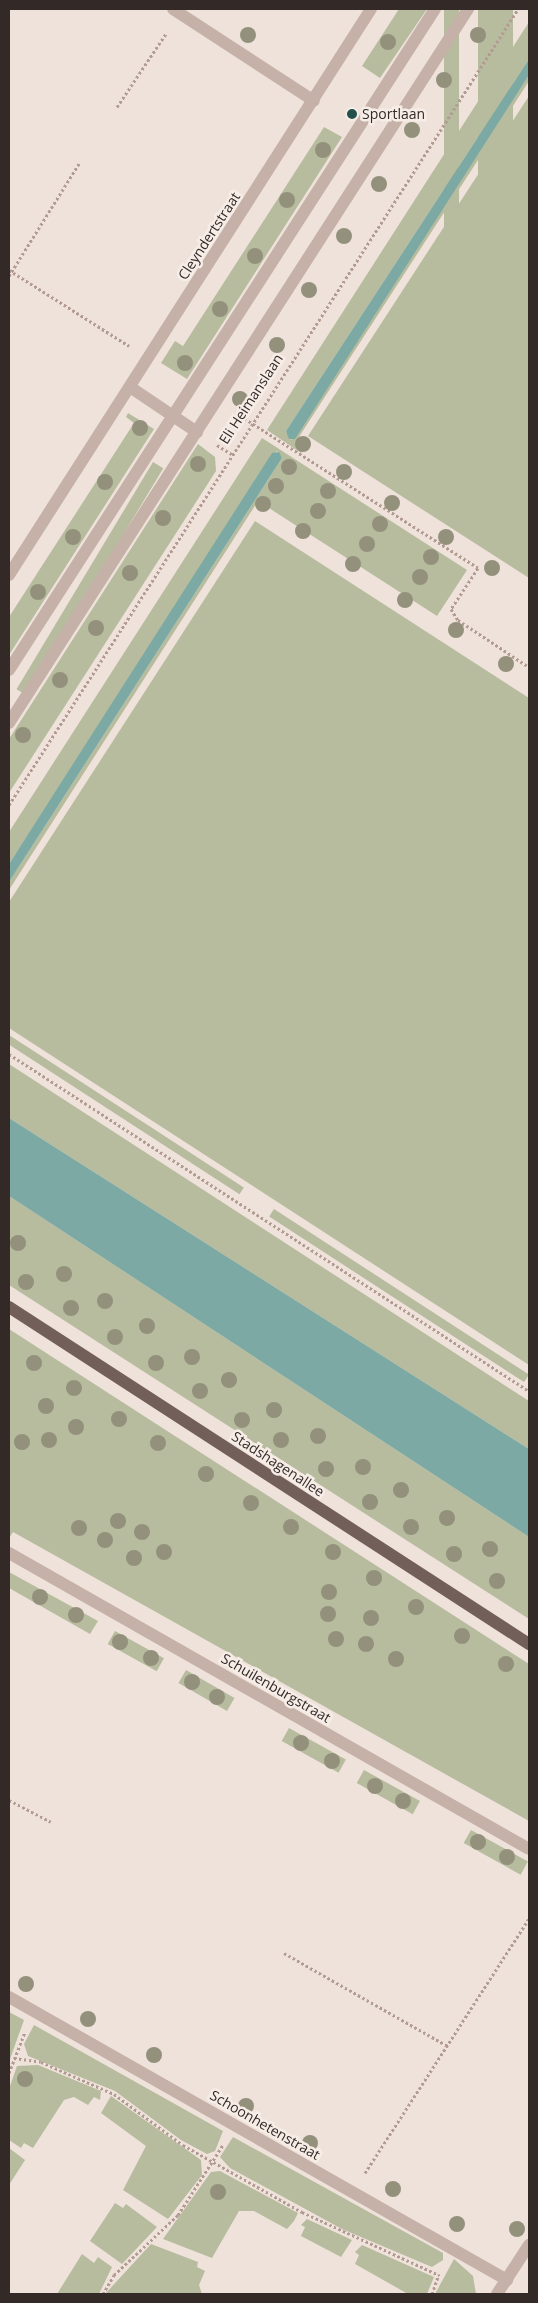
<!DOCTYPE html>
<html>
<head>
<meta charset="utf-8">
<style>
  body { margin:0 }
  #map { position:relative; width:538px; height:2303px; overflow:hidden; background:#efe2db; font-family:"Open Sans",sans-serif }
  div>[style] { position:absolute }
  .green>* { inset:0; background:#b6bc9d; transform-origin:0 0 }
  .water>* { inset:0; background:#7da9a4 }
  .path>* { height:3px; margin-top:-1.5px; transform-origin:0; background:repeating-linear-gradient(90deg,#b19b93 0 2.5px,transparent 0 5px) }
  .minor>* { height:12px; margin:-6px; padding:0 6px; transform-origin:6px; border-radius:6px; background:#c5b1a8 }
  .major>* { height:12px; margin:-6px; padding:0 6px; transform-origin:6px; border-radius:6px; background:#735f5a }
  .trees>* { width:16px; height:16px; margin:-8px; border-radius:50%; background:#93917c }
  .dots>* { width:14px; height:14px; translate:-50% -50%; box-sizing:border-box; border:2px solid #f7ede7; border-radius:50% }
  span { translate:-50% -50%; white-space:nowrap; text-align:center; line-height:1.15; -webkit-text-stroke:5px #f7ede7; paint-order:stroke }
  .poi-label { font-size:14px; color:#332927 }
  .left { translate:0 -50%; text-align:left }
  .street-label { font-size:14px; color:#332927 }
  .frame { position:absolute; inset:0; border:10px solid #332927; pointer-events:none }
</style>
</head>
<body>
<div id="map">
  <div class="green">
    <i style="clip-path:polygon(399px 9px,427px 9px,380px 78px,362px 66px)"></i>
    <i style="left:444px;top:9px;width:15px;height:451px"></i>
    <i style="left:478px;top:9px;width:35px;height:469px"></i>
    <i style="clip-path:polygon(529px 22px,529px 59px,286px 431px,291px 440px,529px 75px,529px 81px,295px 443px,304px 449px,301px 453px,267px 430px)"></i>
    <i style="clip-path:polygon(529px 96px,529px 578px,308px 436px)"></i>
    <i style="clip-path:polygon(324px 127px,342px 137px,187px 379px,161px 363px,175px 341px,183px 346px)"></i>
    <i style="clip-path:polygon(128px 413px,154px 429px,9px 655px,9px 617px,134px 423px,126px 417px)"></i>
    <i style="clip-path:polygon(262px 438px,467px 570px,437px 616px,258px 501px,9px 890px,9px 882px,282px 458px,277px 451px,9px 864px,9px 832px)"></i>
    <i style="clip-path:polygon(198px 444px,215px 457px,216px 471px,9px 793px,9px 739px)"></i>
    <i style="left:153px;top:462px;width:12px;height:265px;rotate:31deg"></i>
    <i style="clip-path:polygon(255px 521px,529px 698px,529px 1365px,9px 1028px,9px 902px)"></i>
    <i style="left:9px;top:1035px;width:280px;height:8px;rotate:33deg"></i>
    <i style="clip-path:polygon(9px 1064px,529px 1401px,529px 1449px,9px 1118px)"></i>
    <i style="clip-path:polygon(9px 1196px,529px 1537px,529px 1619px,9px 1285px)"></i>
    <i style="left:274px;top:1209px;width:304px;height:9px;rotate:33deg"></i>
    <i style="clip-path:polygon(9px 1329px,529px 1664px,529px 1821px,13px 1532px,9px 1538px)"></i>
    <i style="clip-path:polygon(9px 1572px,98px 1621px,90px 1634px,9px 1588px)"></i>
    <i style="left:115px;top:1631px;width:56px;height:15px;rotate:29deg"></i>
    <i style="left:186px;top:1670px;width:56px;height:15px;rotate:30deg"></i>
    <i style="left:289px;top:1728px;width:65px;height:15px;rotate:29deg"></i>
    <i style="left:364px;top:1770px;width:64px;height:15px;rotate:29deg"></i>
    <i style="left:471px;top:1830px;width:65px;height:15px;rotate:29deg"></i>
    <i style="clip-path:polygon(9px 2012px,24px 2020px,9px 2062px)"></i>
    <i style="clip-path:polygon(34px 2025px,223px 2131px,215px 2151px,207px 2154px,181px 2140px,115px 2091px,28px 2056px,24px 2044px)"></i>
    <i style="clip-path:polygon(38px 2065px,101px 2091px,100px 2100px,94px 2097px,88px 2105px,74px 2097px,64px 2100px,33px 2148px,24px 2143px,21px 2148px,9px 2140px,9px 2089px,17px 2066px)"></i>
    <i style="clip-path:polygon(111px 2096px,201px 2160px,202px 2175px,168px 2219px,123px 2190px,146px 2146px,101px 2113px)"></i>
    <i style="clip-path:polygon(233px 2137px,443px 2253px,443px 2260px,432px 2267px,342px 2229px,230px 2168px,220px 2157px)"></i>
    <i style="clip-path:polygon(9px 2148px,25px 2160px,9px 2185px)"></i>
    <i style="clip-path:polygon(220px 2171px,298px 2213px,294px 2221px,287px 2229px,254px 2211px,239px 2211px,212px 2258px,163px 2239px,211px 2172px)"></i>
    <i style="clip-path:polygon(115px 2203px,123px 2208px,126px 2204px,157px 2227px,122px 2264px,90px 2241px)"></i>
    <i style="clip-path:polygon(307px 2219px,352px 2240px,341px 2257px,301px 2236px,305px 2227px,301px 2225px)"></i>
    <i style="clip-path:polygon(151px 2244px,198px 2262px,197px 2267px,205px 2271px,199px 2285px,202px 2294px,105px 2294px)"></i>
    <i style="clip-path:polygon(362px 2245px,434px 2277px,427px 2294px,408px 2294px,355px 2264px,359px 2255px,355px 2252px)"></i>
    <i style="clip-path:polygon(82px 2254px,94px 2263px,98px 2257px,112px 2267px,99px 2294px,57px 2294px)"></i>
    <i style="clip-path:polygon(454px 2259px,473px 2276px,476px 2294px,435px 2294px)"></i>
  </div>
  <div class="water">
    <i style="clip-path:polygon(529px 59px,529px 75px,295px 439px,289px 439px,286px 431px)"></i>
    <i style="clip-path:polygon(272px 453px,279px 452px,282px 458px,9px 882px,9px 864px)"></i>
    <i style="clip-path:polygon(9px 1118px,529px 1449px,529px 1537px,9px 1196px)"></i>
  </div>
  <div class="path">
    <i style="left:117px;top:107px;width:90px;rotate:-56.3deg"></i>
    <i style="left:9px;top:270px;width:142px;rotate:32.3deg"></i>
    <i style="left:9px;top:276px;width:134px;rotate:-58.1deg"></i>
    <i style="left:236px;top:413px;width:287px;rotate:32.6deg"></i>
    <i style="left:478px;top:568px;width:49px;rotate:123.4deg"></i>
    <i style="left:451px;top:609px;width:13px;rotate:58deg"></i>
    <i style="left:458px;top:620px;width:85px;rotate:33.5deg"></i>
    <i style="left:217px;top:445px;width:19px;rotate:32deg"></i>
    <i style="left:9px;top:805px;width:945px;rotate:-57.4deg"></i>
    <i style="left:9px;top:1054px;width:620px;rotate:32.95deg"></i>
    <i style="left:9px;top:1800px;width:47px;rotate:27.6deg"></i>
    <i style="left:284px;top:1953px;width:189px;rotate:29.6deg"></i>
    <i style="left:14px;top:2058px;width:27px;rotate:8deg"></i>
    <i style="left:41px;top:2062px;width:80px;rotate:23.7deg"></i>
    <i style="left:114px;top:2094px;width:86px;rotate:36.5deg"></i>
    <i style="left:183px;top:2145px;width:137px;rotate:29.4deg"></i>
    <i style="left:302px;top:2212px;width:151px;rotate:24.7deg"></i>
    <i style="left:9px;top:2073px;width:44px;rotate:-68.7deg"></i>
    <i style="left:365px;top:2173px;width:302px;rotate:-57.2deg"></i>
    <i style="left:103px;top:2294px;width:22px;rotate:-60deg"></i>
    <i style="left:114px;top:2275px;width:88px;rotate:-43.2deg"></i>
    <i style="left:178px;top:2215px;width:83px;rotate:-57.3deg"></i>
    <i style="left:432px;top:2294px;width:21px;rotate:-71deg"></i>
  </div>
  <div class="minor">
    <i style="left:173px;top:9px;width:168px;rotate:33.1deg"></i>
    <i style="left:130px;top:387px;width:81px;rotate:33.9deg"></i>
    <i style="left:9px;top:575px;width:672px;rotate:-57.4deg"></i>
    <i style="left:9px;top:670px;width:786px;rotate:-57.2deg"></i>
    <i style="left:9px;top:723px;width:849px;rotate:-57.26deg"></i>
    <i style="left:9px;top:1553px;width:598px;rotate:29.65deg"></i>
    <i style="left:9px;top:1997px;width:573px;rotate:29.61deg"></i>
    <i style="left:497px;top:2294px;width:59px;rotate:-56.9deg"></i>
  </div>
  <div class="major">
    <i style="left:9px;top:1307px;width:620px;rotate:32.95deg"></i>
  </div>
  <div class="trees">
    <i style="left:248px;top:35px"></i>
    <i style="left:478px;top:35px"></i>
    <i style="left:388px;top:42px"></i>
    <i style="left:444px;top:80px"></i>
    <i style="left:412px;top:130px"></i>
    <i style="left:323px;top:150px"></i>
    <i style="left:379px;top:184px"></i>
    <i style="left:287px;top:200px"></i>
    <i style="left:344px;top:236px"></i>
    <i style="left:255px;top:256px"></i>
    <i style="left:309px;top:290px"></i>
    <i style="left:220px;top:309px"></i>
    <i style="left:277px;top:345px"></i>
    <i style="left:185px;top:363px"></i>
    <i style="left:240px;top:399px"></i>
    <i style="left:140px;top:428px"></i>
    <i style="left:303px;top:444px"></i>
    <i style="left:198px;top:464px"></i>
    <i style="left:289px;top:467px"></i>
    <i style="left:344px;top:472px"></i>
    <i style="left:105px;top:482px"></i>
    <i style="left:276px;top:486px"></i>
    <i style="left:328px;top:491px"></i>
    <i style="left:392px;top:503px"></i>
    <i style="left:263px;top:504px"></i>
    <i style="left:318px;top:511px"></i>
    <i style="left:163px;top:518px"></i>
    <i style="left:380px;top:524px"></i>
    <i style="left:303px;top:531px"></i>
    <i style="left:73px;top:537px"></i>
    <i style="left:446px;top:537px"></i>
    <i style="left:367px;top:544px"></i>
    <i style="left:431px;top:557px"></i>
    <i style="left:353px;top:564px"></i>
    <i style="left:492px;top:568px"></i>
    <i style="left:130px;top:573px"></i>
    <i style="left:420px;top:577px"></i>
    <i style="left:38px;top:592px"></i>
    <i style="left:405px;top:600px"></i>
    <i style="left:96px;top:628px"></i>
    <i style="left:456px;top:630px"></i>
    <i style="left:506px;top:664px"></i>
    <i style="left:60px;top:680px"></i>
    <i style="left:23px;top:735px"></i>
    <i style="left:18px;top:1243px"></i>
    <i style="left:64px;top:1274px"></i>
    <i style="left:26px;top:1282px"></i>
    <i style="left:105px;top:1301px"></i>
    <i style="left:71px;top:1308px"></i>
    <i style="left:147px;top:1326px"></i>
    <i style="left:115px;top:1337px"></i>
    <i style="left:192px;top:1357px"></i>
    <i style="left:34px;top:1363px"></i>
    <i style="left:156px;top:1363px"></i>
    <i style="left:229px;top:1380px"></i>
    <i style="left:74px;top:1388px"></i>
    <i style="left:200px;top:1391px"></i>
    <i style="left:46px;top:1406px"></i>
    <i style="left:274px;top:1410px"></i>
    <i style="left:119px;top:1419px"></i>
    <i style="left:242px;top:1420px"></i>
    <i style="left:76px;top:1427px"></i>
    <i style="left:318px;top:1436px"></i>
    <i style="left:49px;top:1440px"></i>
    <i style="left:281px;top:1440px"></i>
    <i style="left:22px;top:1442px"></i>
    <i style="left:158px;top:1443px"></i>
    <i style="left:363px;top:1467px"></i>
    <i style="left:326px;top:1469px"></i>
    <i style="left:206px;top:1474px"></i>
    <i style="left:401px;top:1490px"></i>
    <i style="left:370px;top:1502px"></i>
    <i style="left:251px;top:1503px"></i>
    <i style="left:447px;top:1518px"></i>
    <i style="left:118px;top:1521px"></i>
    <i style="left:291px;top:1527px"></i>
    <i style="left:411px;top:1527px"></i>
    <i style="left:79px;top:1528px"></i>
    <i style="left:142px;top:1532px"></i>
    <i style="left:105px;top:1540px"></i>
    <i style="left:490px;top:1549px"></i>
    <i style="left:164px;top:1552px"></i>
    <i style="left:333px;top:1552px"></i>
    <i style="left:454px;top:1554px"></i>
    <i style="left:134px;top:1558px"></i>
    <i style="left:374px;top:1578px"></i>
    <i style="left:497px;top:1581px"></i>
    <i style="left:329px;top:1592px"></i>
    <i style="left:40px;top:1597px"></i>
    <i style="left:416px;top:1607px"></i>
    <i style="left:328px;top:1614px"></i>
    <i style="left:76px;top:1615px"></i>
    <i style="left:371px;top:1618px"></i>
    <i style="left:462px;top:1636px"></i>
    <i style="left:336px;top:1639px"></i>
    <i style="left:120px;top:1642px"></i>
    <i style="left:366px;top:1644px"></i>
    <i style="left:151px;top:1658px"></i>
    <i style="left:396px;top:1659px"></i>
    <i style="left:506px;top:1664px"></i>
    <i style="left:192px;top:1682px"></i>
    <i style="left:217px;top:1697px"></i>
    <i style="left:301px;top:1743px"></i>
    <i style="left:332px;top:1761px"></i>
    <i style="left:375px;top:1786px"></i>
    <i style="left:403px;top:1801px"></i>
    <i style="left:478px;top:1842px"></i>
    <i style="left:507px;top:1857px"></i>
    <i style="left:26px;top:1984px"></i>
    <i style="left:88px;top:2019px"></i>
    <i style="left:154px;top:2055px"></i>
    <i style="left:25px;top:2079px"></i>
    <i style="left:246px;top:2106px"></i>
    <i style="left:310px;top:2143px"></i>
    <i style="left:393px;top:2189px"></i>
    <i style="left:218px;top:2192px"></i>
    <i style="left:457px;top:2224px"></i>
    <i style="left:517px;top:2229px"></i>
  </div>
  <div class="dots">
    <i style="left:352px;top:114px;background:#22504c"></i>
  </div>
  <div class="poi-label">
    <span class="left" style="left:362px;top:114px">Sportlaan</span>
  </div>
  <div class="street-label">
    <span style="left:209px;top:236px;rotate:-57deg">Cleyndertstraat</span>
    <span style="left:251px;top:399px;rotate:-57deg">Eli Heimanslaan</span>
    <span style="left:278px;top:1464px;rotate:33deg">Stadshagenallee</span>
    <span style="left:276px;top:1688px;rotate:30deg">Schuilenburgstraat</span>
    <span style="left:265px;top:2125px;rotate:30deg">Schoonhetenstraat</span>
  </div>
  <div class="frame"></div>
</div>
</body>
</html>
